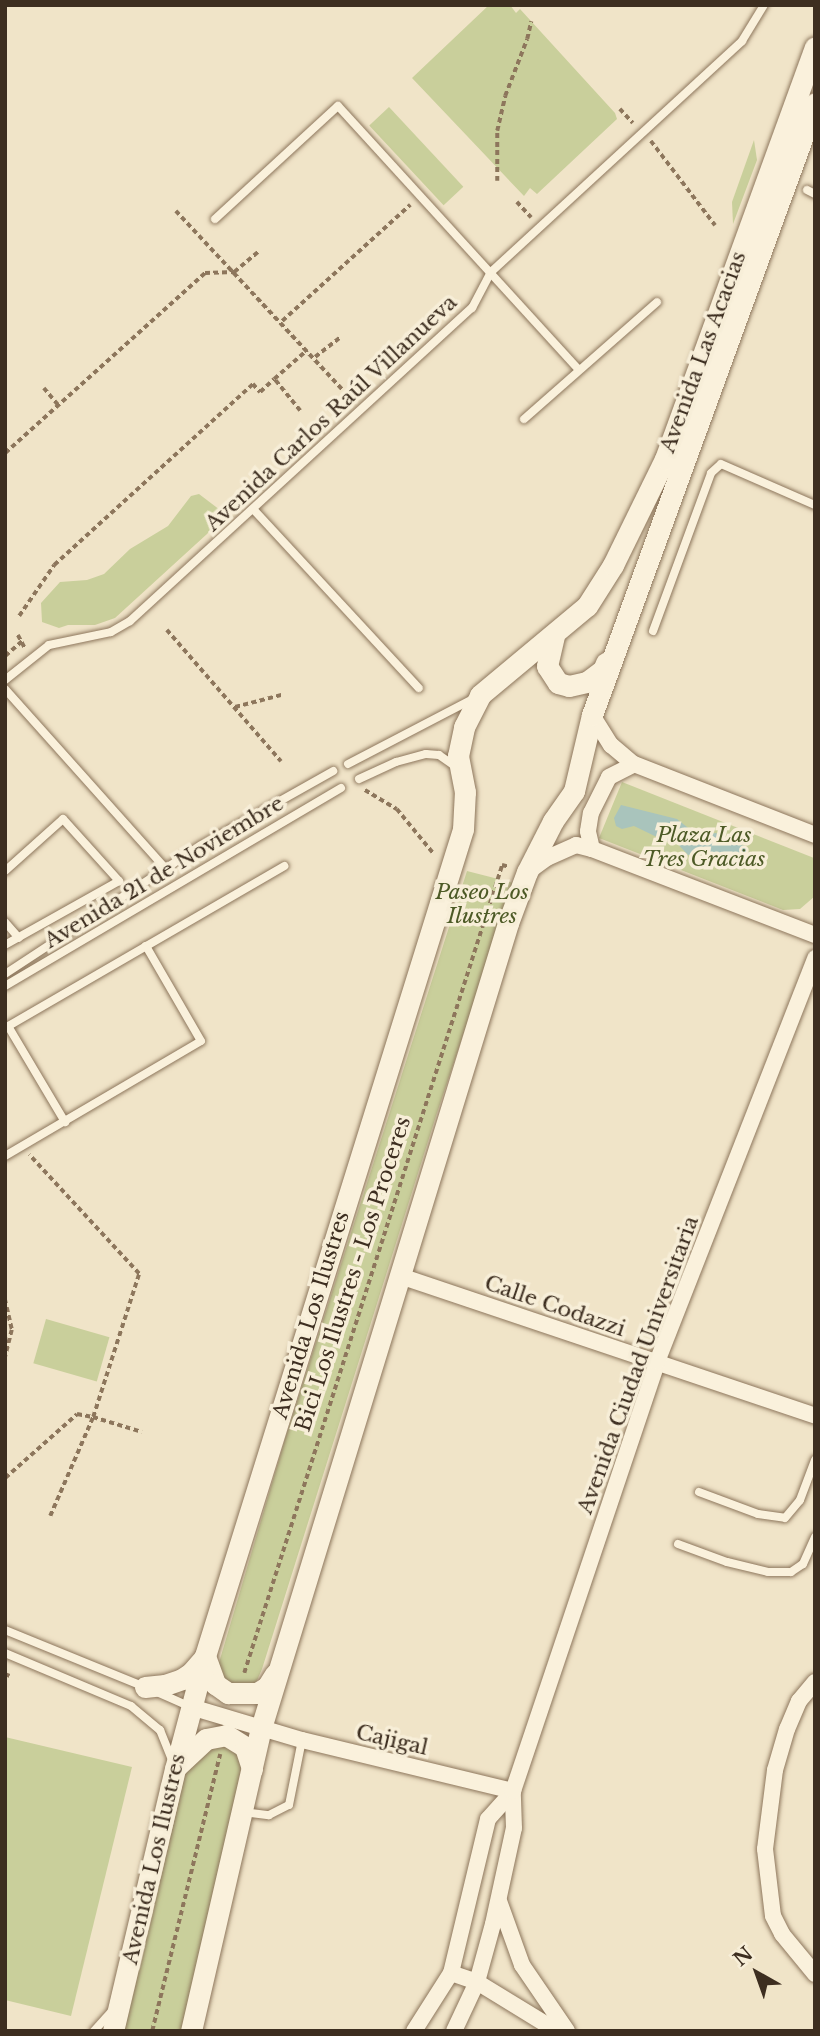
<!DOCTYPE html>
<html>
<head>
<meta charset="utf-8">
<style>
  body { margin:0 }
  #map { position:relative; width:820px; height:2036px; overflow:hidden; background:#f0e4c8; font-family:"Libre Baskerville",serif }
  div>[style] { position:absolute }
  .green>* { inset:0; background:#c9cf9b; transform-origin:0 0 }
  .water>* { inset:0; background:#a9c4bc }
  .path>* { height:3.5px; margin-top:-1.75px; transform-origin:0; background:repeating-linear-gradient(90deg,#8d765c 0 5px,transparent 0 8.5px) }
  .roads { filter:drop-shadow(0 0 2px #8d765c) drop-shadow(0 0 2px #8d765c) }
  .service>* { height:8px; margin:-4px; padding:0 4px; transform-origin:4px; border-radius:4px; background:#faf1dc }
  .minor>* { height:16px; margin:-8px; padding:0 8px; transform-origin:8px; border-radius:8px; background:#faf1dc }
  .secondary>* { height:21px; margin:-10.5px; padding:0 10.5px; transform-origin:10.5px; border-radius:10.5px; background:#faf1dc }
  span { translate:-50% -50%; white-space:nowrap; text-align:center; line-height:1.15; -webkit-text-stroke:7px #f7eed8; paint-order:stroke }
  .street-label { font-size:21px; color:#3d2e20 }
  .park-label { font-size:21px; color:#4d5a26; font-style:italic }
  .frame { position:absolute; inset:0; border:7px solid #3d2e20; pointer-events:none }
  .north { position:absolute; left:722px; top:1938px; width:70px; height:70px; -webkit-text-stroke:5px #f7eed8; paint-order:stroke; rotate:320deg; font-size:19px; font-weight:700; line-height:28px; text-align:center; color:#3d2e20 }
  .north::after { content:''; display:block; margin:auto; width:24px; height:32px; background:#3d2e20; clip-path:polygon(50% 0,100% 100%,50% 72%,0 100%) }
</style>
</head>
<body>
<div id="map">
  <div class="green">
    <i style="clip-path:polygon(489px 5px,510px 5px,516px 13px,520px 9px,615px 113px,617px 119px,537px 194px,530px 188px,524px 196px,412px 78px)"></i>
    <i style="left:389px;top:107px;width:109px;height:27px;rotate:47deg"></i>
    <i style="clip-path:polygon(754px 140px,757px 160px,733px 224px,732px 202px)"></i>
    <i style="clip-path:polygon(199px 494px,220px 510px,219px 520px,207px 534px,115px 618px,95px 625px,68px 625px,59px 628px,42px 622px,41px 603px,60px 582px,87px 580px,104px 574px,130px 549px,168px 526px,191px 496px)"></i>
    <i style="clip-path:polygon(622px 782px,814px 858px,815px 896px,800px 909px,783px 910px,599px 838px)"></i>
    <i style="clip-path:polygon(467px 871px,514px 883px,436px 1116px,262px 1669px,252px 1692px,213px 1683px,285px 1439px)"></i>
    <i style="left:46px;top:1319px;width:66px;height:46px;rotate:16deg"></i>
    <i style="clip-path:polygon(5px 1737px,132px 1767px,71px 2016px,5px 2000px)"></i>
    <i style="clip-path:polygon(206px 1739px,245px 1747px,191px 2031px,114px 2031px,175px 1769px)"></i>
  </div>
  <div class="water">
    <i style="clip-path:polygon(621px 805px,677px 819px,697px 835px,716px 833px,729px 843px,746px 846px,747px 861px,733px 868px,717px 853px,688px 855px,674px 840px,665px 841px,634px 826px,622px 829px,616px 826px,614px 818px)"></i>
  </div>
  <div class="path">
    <i style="left:620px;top:109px;width:19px;rotate:47deg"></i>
    <i style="left:651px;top:141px;width:106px;rotate:52.7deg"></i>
    <i style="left:497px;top:181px;width:50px;rotate:-90deg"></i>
    <i style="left:497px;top:131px;width:36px;rotate:-77deg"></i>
    <i style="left:505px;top:96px;width:61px;rotate:-68.9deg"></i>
    <i style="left:527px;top:39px;width:18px;rotate:-77deg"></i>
    <i style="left:517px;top:202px;width:21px;rotate:47deg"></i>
    <i style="left:176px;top:211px;width:260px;rotate:47deg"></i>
    <i style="left:282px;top:321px;width:173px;rotate:-42.2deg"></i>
    <i style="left:315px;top:357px;width:31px;rotate:-38deg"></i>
    <i style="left:44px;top:388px;width:23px;rotate:50deg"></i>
    <i style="left:300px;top:411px;width:41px;rotate:-129.1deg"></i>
    <i style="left:274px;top:379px;width:44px;rotate:-41.3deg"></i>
    <i style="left:5px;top:453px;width:269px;rotate:-42deg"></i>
    <i style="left:205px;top:273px;width:29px;rotate:-2deg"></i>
    <i style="left:234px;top:272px;width:31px;rotate:-40deg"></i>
    <i style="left:19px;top:616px;width:62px;rotate:-55.5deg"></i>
    <i style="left:54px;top:565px;width:269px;rotate:-42.3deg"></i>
    <i style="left:253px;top:384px;width:11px;rotate:49deg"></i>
    <i style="left:260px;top:392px;width:19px;rotate:-43deg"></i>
    <i style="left:167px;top:630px;width:174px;rotate:49deg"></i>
    <i style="left:18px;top:635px;width:15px;rotate:62deg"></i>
    <i style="left:5px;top:656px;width:23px;rotate:-41deg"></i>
    <i style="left:235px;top:707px;width:48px;rotate:-14.6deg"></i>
    <i style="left:365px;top:790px;width:37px;rotate:31deg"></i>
    <i style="left:397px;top:809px;width:58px;rotate:50.6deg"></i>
    <i style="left:5px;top:1299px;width:32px;rotate:77deg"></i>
    <i style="left:12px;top:1330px;width:29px;rotate:104deg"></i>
    <i style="left:5px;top:1478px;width:96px;rotate:-41.6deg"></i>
    <i style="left:77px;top:1414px;width:16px;rotate:11deg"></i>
    <i style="left:93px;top:1417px;width:150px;rotate:-72.2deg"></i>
    <i style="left:139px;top:1274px;width:162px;rotate:-132.7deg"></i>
    <i style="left:50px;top:1516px;width:108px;rotate:-66.5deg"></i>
    <i style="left:93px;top:1417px;width:51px;rotate:17deg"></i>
    <i style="left:244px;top:1673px;width:848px;rotate:-72.29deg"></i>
    <i style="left:502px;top:865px;width:8px;rotate:14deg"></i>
    <i style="left:5px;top:1674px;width:5px;rotate:22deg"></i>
    <i style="left:152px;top:2031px;width:285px;rotate:-76.2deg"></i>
  </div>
  <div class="roads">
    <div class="service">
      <i style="left:807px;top:190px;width:9px;rotate:27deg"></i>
      <i style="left:215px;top:219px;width:167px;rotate:-42.6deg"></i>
      <i style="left:338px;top:106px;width:357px;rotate:47.6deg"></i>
      <i style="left:524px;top:419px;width:177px;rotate:-41.3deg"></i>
      <i style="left:253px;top:509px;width:244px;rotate:47.2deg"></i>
      <i style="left:653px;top:631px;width:168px;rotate:-69.8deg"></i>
      <i style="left:711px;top:473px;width:13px;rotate:-42deg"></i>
      <i style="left:721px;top:464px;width:103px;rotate:23.6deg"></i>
      <i style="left:5px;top:680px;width:56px;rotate:-38.5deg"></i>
      <i style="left:49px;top:645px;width:63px;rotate:-11.8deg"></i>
      <i style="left:111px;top:632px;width:22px;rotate:-30deg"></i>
      <i style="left:130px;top:621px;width:464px;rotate:-42.5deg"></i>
      <i style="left:472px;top:308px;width:41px;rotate:-62.2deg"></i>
      <i style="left:491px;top:272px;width:341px;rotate:-42.6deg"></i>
      <i style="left:742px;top:41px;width:42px;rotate:-58.6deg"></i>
      <i style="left:5px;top:689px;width:240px;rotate:48.2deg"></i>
      <i style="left:348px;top:764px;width:139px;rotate:-27.5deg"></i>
      <i style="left:359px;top:779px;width:41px;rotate:-24.7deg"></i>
      <i style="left:396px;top:762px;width:31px;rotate:-15deg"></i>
      <i style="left:426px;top:754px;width:13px;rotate:4deg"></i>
      <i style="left:439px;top:755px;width:21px;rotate:35deg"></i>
      <i style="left:5px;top:871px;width:78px;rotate:-41.9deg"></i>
      <i style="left:63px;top:819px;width:84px;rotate:47.9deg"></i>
      <i style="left:119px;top:881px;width:131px;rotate:150.7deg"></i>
      <i style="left:5px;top:922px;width:21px;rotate:49deg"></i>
      <i style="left:5px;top:974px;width:233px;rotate:-33.3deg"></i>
      <i style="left:200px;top:846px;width:153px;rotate:-29.4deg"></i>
      <i style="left:5px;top:986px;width:390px;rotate:-30.5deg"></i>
      <i style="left:8px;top:1026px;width:112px;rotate:59.3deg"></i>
      <i style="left:5px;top:1028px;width:323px;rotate:-30.1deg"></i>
      <i style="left:5px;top:1156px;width:227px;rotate:-30.4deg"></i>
      <i style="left:201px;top:1041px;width:110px;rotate:-120.1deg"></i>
      <i style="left:699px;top:1492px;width:63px;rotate:20.4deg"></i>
      <i style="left:758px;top:1514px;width:27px;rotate:8deg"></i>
      <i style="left:785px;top:1518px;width:23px;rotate:-50deg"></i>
      <i style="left:800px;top:1500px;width:43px;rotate:-69.4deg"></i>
      <i style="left:678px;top:1544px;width:52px;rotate:20.2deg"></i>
      <i style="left:727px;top:1562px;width:42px;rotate:13.7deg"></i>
      <i style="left:768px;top:1572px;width:23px"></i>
      <i style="left:791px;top:1572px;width:14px;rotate:-34deg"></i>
      <i style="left:803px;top:1564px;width:30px;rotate:-66deg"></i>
      <i style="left:5px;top:1630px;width:151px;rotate:22.2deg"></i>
      <i style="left:5px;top:1653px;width:137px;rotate:22.8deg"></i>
      <i style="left:131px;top:1706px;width:38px;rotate:40deg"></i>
      <i style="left:160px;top:1730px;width:32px;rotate:68deg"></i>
      <i style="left:157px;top:1692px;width:36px;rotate:24deg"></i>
      <i style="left:243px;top:1812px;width:26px;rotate:7deg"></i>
      <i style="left:269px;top:1815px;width:22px;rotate:-27deg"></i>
      <i style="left:289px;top:1805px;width:66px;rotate:-78.7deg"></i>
      <i style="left:94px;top:2031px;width:25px;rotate:-48deg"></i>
    </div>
    <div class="minor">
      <i style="left:592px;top:715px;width:36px;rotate:58deg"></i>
      <i style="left:611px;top:745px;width:30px;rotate:40deg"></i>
      <i style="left:634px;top:764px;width:194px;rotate:21.4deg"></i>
      <i style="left:592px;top:849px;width:18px;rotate:-103deg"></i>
      <i style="left:588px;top:831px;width:18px;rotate:-81deg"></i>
      <i style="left:591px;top:813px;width:40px;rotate:-63.4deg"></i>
      <i style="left:609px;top:777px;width:28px;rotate:-27deg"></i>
      <i style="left:529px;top:871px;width:22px;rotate:-36deg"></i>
      <i style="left:547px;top:858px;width:32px;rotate:-24deg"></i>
      <i style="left:576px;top:845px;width:16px;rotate:14deg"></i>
      <i style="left:592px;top:849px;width:239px;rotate:21.1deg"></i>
      <i style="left:400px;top:1276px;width:438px;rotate:18.6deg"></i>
      <i style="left:815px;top:1682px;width:25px;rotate:130deg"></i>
      <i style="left:799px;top:1701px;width:30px;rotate:113deg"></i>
      <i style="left:787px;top:1729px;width:43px;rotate:106.3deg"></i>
      <i style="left:775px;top:1770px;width:80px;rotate:97.2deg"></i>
      <i style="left:765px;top:1849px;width:67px;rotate:83.2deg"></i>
      <i style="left:773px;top:1916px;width:20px;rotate:63deg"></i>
      <i style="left:782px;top:1934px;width:52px;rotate:50.5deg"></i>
      <i style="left:191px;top:1707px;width:116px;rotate:16.6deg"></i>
      <i style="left:302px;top:1740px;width:217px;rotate:13.6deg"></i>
      <i style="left:499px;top:1901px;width:68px;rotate:70.2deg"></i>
      <i style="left:522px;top:1965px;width:80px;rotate:55.7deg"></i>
      <i style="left:451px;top:1973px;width:28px;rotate:19deg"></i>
      <i style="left:477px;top:1982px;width:94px;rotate:31.5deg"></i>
      <i style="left:414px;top:2031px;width:69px;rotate:-57.5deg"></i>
      <i style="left:451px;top:1973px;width:158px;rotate:-76.5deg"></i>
      <i style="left:488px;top:1819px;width:38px;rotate:-48deg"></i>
      <i style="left:454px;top:2031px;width:54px;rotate:-64.9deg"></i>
      <i style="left:477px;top:1982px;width:60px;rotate:-74.6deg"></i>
      <i style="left:493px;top:1924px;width:98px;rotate:-77.7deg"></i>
      <i style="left:514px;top:1828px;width:37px;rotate:-92deg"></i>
      <i style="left:513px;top:1791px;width:453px;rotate:-71.4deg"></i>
      <i style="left:657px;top:1362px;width:434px;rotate:-68.6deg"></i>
    </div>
    <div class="secondary">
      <i style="left:554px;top:636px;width:31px;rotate:103deg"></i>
      <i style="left:547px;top:666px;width:20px;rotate:57deg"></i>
      <i style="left:558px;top:683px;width:11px;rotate:15deg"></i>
      <i style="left:569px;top:686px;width:18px;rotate:-13deg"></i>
      <i style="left:587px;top:682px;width:20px;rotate:-37deg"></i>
      <i style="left:603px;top:670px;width:8px;rotate:-67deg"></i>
      <i style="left:205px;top:1656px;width:30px;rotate:70deg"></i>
      <i style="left:215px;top:1684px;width:16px;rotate:35deg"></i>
      <i style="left:228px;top:1693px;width:29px"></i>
      <i style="left:257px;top:1693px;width:12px;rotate:-31deg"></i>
      <i style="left:267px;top:1687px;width:15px;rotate:-58deg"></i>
      <i style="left:145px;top:1687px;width:20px;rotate:-6deg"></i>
      <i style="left:165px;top:1685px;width:18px;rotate:-19deg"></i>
      <i style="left:182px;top:1679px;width:11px;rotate:-34deg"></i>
      <i style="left:191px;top:1673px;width:20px;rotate:-49deg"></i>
      <i style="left:176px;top:1767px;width:41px;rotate:-43deg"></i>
      <i style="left:206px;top:1739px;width:20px;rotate:-11deg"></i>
      <i style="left:226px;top:1735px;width:22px;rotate:32deg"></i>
      <i style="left:245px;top:1747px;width:23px;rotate:72deg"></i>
      <i style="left:113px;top:2031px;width:269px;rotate:-76.7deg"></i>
      <i style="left:175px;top:1769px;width:117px;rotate:-75.1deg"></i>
      <i style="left:205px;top:1656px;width:866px;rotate:-72.67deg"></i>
      <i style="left:463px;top:829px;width:37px;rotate:-87deg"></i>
      <i style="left:465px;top:792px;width:37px;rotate:-101deg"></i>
      <i style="left:458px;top:756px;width:30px;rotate:-78deg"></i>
      <i style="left:464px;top:727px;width:36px;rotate:-63deg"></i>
      <i style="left:480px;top:695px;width:139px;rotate:-39.8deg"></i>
      <i style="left:587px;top:606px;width:49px;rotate:-57.6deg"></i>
      <i style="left:613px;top:565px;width:118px;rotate:-63.9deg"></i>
      <i style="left:665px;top:459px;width:438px;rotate:-70deg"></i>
      <i style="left:191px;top:2031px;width:311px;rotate:-77deg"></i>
      <i style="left:261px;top:1728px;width:842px;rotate:-72.94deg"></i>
      <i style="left:508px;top:923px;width:54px;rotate:-69.6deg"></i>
      <i style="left:527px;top:872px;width:57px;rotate:-63deg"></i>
      <i style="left:553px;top:821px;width:37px;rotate:-55deg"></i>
      <i style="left:574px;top:791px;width:78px;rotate:-76.7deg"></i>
      <i style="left:592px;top:715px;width:651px;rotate:-69.98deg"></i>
    </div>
  </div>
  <div class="street-label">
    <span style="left:703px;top:352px;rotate:-70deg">Avenida Las Acacias</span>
    <span style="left:331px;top:413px;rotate:-43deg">Avenida Carlos Raúl Villanueva</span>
    <span style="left:164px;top:872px;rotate:-31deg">Avenida 21 de Noviembre</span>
    <span style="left:353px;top:1274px;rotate:-72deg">Bici Los Ilustres - Los Proceres</span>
    <span style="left:555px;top:1306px;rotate:19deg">Calle Codazzi</span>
    <span style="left:311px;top:1315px;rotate:-73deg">Avenida Los Ilustres</span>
    <span style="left:638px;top:1365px;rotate:-70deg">Avenida Ciudad Universitaria</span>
    <span style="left:392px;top:1740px;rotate:13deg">Cajigal</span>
    <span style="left:154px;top:1859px;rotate:-77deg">Avenida Los Ilustres</span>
  </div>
  <div class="park-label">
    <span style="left:704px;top:847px">Plaza Las<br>Tres Gracias</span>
    <span style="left:482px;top:904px">Paseo Los<br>Ilustres</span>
  </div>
  <div class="frame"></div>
  <div class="north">N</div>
</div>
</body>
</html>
